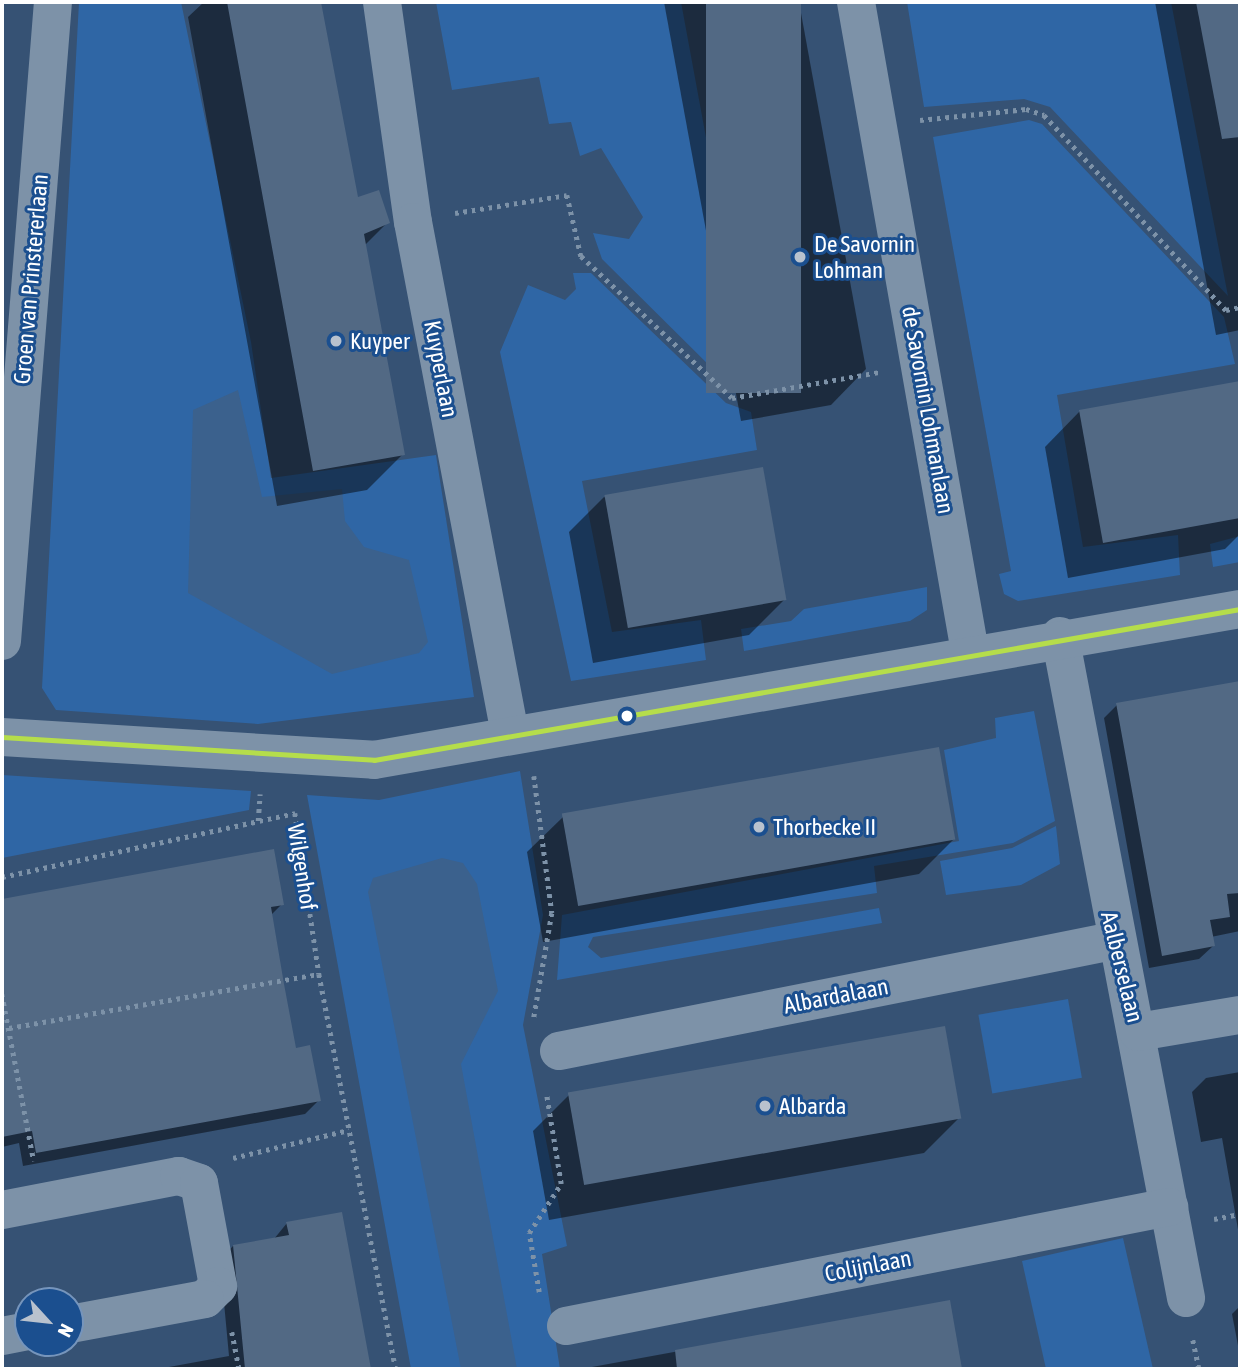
<!DOCTYPE html>
<html>
<head>
<meta charset="utf-8">
<style>
  body { margin:0 }
  #map { position:relative; width:1242px; height:1371px; overflow:hidden; background:#365274; font-family:"Asap Condensed",sans-serif }
  div>[style] { position:absolute }
  .green>* { inset:0; background:#2f66a5; transform-origin:0 0 }
  .water>* { inset:0; background:#3b618d }
  .shadow>* { inset:0; background:#0007 }
  .building>* { inset:0; background:#526984; transform-origin:0 0 }
  .path>* { height:4.5px; margin-top:-2.25px; transform-origin:0; background:repeating-linear-gradient(90deg,#7d92a8 0 3.5px,transparent 0 8.5px) }
  .minor>* { height:38px; margin:-19px; padding:0 19px; transform-origin:19px; border-radius:19px; background:#7d92a8 }
  .bus-1>* { height:5px; margin:-2.5px; padding:0 2.5px; transform-origin:2.5px; border-radius:2.5px; background:#b5dd4b }
  .dots>* { width:19px; height:19px; translate:-50% -50%; box-sizing:border-box; border:4px solid #1b4f8f; border-radius:50% }
  span { translate:-50% -50%; white-space:nowrap; text-align:center; line-height:1.15; -webkit-text-stroke:6px #1b4f8f; paint-order:stroke }
  .poi-label { font-size:23px; color:#fff }
  .left { translate:0 -50%; text-align:left }
  .street-label { font-size:23px; color:#fff }
  .frame { position:absolute; inset:0; border:4px solid #fff; pointer-events:none }
  .north { position:absolute; left:14px; top:1287px; width:70px; height:70px; box-sizing:border-box; background:#1b4f8f; border:2px solid #7695bc; border-radius:50%; rotate:117deg; font-size:19px; font-weight:700; line-height:28px; text-align:center; color:#fff }
  .north::after { content:''; display:block; margin:auto; width:24px; height:32px; background:#b9c2ce; clip-path:polygon(50% 0,100% 100%,50% 72%,0 100%) }
</style>
</head>
<body>
<div id="map">
  <div class="green">
    <i style="clip-path:polygon(79px 2px,181px 2px,251px 342px,271px 478px,436px 455px,474px 697px,258px 724px,56px 710px,42px 688px)"></i>
    <i style="clip-path:polygon(436px 2px,681px 2px,750px 376px,761px 378px,762px 388px,727px 383px,602px 259px,593px 233px,629px 239px,643px 217px,601px 148px,580px 156px,571px 122px,549px 124px,539px 77px,452px 90px)"></i>
    <i style="clip-path:polygon(907px 2px,1171px 2px,1228px 296px,1050px 107px,1024px 99px,924px 107px)"></i>
    <i style="clip-path:polygon(1029px 120px,1042px 124px,1224px 317px,1235px 364px,1057px 395px,1083px 547px,1178px 535px,1180px 575px,1018px 601px,1004px 594px,999px 574px,1011px 571px,933px 137px)"></i>
    <i style="clip-path:polygon(573px 273px,591px 273px,726px 403px,751px 412px,757px 450px,582px 481px,612px 632px,701px 620px,706px 660px,571px 681px,500px 352px,528px 285px,565px 300px,576px 289px)"></i>
    <i style="clip-path:polygon(1240px 536px,1240px 562px,1213px 567px,1210px 544px)"></i>
    <i style="clip-path:polygon(927px 587px,927px 610px,910px 621px,744px 651px,741px 629px,791px 621px,804px 609px)"></i>
    <i style="clip-path:polygon(1034px 711px,1055px 821px,1013px 843px,874px 866px,877px 893px,593px 937px,588px 947px,601px 958px,879px 908px,882px 923px,557px 980px,562px 915px,959px 841px,944px 750px,996px 738px,995px 718px)"></i>
    <i style="clip-path:polygon(520px 771px,543px 915px,523px 1025px,567px 1246px,542px 1254px,560px 1369px,411px 1369px,307px 795px,379px 800px)"></i>
    <i style="clip-path:polygon(2px 775px,251px 791px,249px 810px,2px 858px)"></i>
    <i style="clip-path:polygon(1056px 826px,1060px 864px,1021px 885px,946px 895px,940px 861px,1012px 848px)"></i>
    <i style="left:1068px;top:999px;width:80px;height:91px;rotate:80deg"></i>
    <i style="clip-path:polygon(1123px 1238px,1153px 1369px,1046px 1369px,1022px 1261px)"></i>
  </div>
  <div class="water">
    <i style="clip-path:polygon(238px 390px,262px 497px,342px 489px,345px 521px,364px 547px,409px 560px,428px 642px,419px 653px,332px 674px,188px 593px,193px 410px)"></i>
    <i style="clip-path:polygon(442px 858px,463px 863px,477px 884px,498px 991px,461px 1064px,517px 1369px,461px 1369px,368px 892px,373px 878px)"></i>
  </div>
  <div class="shadow">
    <i style="clip-path:polygon(204px 2px,320px 2px,356px 200px,388px 222px,365px 245px,403px 454px,367px 490px,277px 506px,188px 17px)"></i>
    <i style="clip-path:polygon(664px 2px,799px 2px,866px 369px,831px 405px,741px 421px)"></i>
    <i style="clip-path:polygon(1155px 2px,1240px 2px,1240px 330px,1216px 335px)"></i>
    <i style="clip-path:polygon(1237px 383px,1240px 534px,1225px 549px,1068px 578px,1045px 447px,1080px 411px)"></i>
    <i style="clip-path:polygon(604px 497px,785px 599px,749px 635px,593px 663px,569px 532px)"></i>
    <i style="clip-path:polygon(1240px 683px,1240px 931px,1211px 937px,1213px 946px,1199px 959px,1149px 968px,1104px 718px,1117px 705px)"></i>
    <i style="clip-path:polygon(563px 817px,954px 839px,919px 874px,543px 942px,527px 852px)"></i>
    <i style="clip-path:polygon(273px 851px,282px 904px,271px 915px,295px 1050px,319px 1100px,305px 1114px,23px 1166px,19px 1143px,2px 1147px,2px 901px)"></i>
    <i style="clip-path:polygon(1240px 1072px,1240px 1241px,1222px 1138px,1201px 1142px,1192px 1092px,1206px 1078px)"></i>
    <i style="clip-path:polygon(569px 1095px,960px 1117px,924px 1153px,549px 1220px,533px 1131px)"></i>
    <i style="clip-path:polygon(340px 1214px,370px 1369px,158px 1369px,229px 1356px,220px 1260px,233px 1246px,274px 1239px,287px 1223px)"></i>
    <i style="clip-path:polygon(948px 1302px,960px 1369px,581px 1369px)"></i>
    <i style="clip-path:polygon(1240px 1306px,1240px 1356px,1232px 1314px)"></i>
  </div>
  <div class="building">
    <i style="clip-path:polygon(227px 2px,321px 2px,358px 197px,379px 190px,390px 223px,364px 234px,405px 455px,313px 471px)"></i>
    <i style="left:706px;top:2px;width:95px;height:391px"></i>
    <i style="clip-path:polygon(1196px 2px,1240px 2px,1240px 137px,1222px 139px)"></i>
    <i style="clip-path:polygon(1240px 381px,1240px 518px,1103px 543px,1079px 410px)"></i>
    <i style="left:763px;top:467px;width:135px;height:161px;rotate:80deg"></i>
    <i style="clip-path:polygon(1240px 681px,1240px 893px,1227px 894px,1230px 917px,1210px 920px,1215px 946px,1162px 956px,1116px 703px)"></i>
    <i style="left:939px;top:747px;width:94px;height:383px;rotate:80deg"></i>
    <i style="clip-path:polygon(274px 849px,284px 905px,271px 907px,284px 984px,296px 1048px,310px 1045px,321px 1101px,36px 1153px,32px 1131px,2px 1137px,2px 899px)"></i>
    <i style="left:945px;top:1026px;width:94px;height:383px;rotate:80deg"></i>
    <i style="clip-path:polygon(342px 1212px,371px 1369px,245px 1369px,233px 1245px,289px 1235px,286px 1222px)"></i>
    <i style="clip-path:polygon(950px 1300px,962px 1369px,677px 1369px,675px 1350px)"></i>
  </div>
  <div class="path">
    <i style="left:920px;top:120px;width:107px;rotate:-5.9deg"></i>
    <i style="left:1026px;top:109px;width:19px;rotate:18deg"></i>
    <i style="left:1044px;top:115px;width:267px;rotate:47deg"></i>
    <i style="left:1226px;top:310px;width:14px;rotate:-12deg"></i>
    <i style="left:455px;top:213px;width:113px;rotate:-9.1deg"></i>
    <i style="left:567px;top:195px;width:63px;rotate:77.1deg"></i>
    <i style="left:581px;top:256px;width:207px;rotate:43.2deg"></i>
    <i style="left:732px;top:398px;width:149px;rotate:-10deg"></i>
    <i style="left:534px;top:776px;width:138px;rotate:82.5deg"></i>
    <i style="left:552px;top:913px;width:106px;rotate:99.8deg"></i>
    <i style="left:258px;top:821px;width:27px;rotate:-86deg"></i>
    <i style="left:2px;top:877px;width:300px;rotate:-12.3deg"></i>
    <i style="left:295px;top:813px;width:163px;rotate:81.5deg"></i>
    <i style="left:319px;top:974px;width:402px;rotate:79deg"></i>
    <i style="left:2px;top:994px;width:170px;rotate:79.2deg"></i>
    <i style="left:9px;top:1028px;width:315px;rotate:-9.9deg"></i>
    <i style="left:233px;top:1158px;width:119px;rotate:-13.6deg"></i>
    <i style="left:1214px;top:1219px;width:26px;rotate:-11deg"></i>
    <i style="left:539px;top:1292px;width:60px;rotate:-99.6deg"></i>
    <i style="left:529px;top:1233px;width:59px;rotate:-56.9deg"></i>
    <i style="left:561px;top:1184px;width:93px;rotate:-99.3deg"></i>
    <i style="left:232px;top:1332px;width:38px;rotate:79deg"></i>
    <i style="left:1193px;top:1340px;width:30px;rotate:78deg"></i>
  </div>
  <div class="minor">
    <i style="left:382px;top:2px;width:222px;rotate:82deg"></i>
    <i style="left:413px;top:222px;width:521px;rotate:79.27deg"></i>
    <i style="left:856px;top:2px;width:660px;rotate:80.05deg"></i>
    <i style="left:1060px;top:636px;width:674px;rotate:79.22deg"></i>
    <i style="left:2px;top:641px;width:641px;rotate:-85.44deg"></i>
    <i style="left:2px;top:737px;width:373px;rotate:3.5deg"></i>
    <i style="left:374px;top:760px;width:879px;rotate:-9.89deg"></i>
    <i style="left:1138px;top:1032px;width:103px;rotate:-9.5deg"></i>
    <i style="left:559px;top:1051px;width:565px;rotate:-11.23deg"></i>
    <i style="left:2px;top:1210px;width:180px;rotate:-10.9deg"></i>
    <i style="left:179px;top:1176px;width:21px;rotate:19deg"></i>
    <i style="left:199px;top:1183px;width:105px;rotate:79.5deg"></i>
    <i style="left:218px;top:1286px;width:18px;rotate:135deg"></i>
    <i style="left:205px;top:1299px;width:137px;rotate:169.5deg"></i>
    <i style="left:566px;top:1326px;width:615px;rotate:-11.16deg"></i>
    <i style="left:2px;top:1336px;width:26px;rotate:-11deg"></i>
  </div>
  <div class="bus-1">
    <i style="left:2px;top:737px;width:373px;rotate:3.5deg"></i>
    <i style="left:374px;top:760px;width:879px;rotate:-9.89deg"></i>
  </div>
  <div class="dots">
    <i style="left:800px;top:257px;background:#b9c2ce"></i>
    <i style="left:336px;top:341px;background:#b9c2ce"></i>
    <i style="left:627px;top:716px;background:#fff"></i>
    <i style="left:759px;top:827px;background:#b9c2ce"></i>
    <i style="left:765px;top:1106px;background:#b9c2ce"></i>
  </div>
  <div class="poi-label">
    <span class="left" style="left:814px;top:257px">De Savornin<br>Lohman</span>
    <span class="left" style="left:350px;top:341px">Kuyper</span>
    <span class="left" style="left:773px;top:827px">Thorbecke II</span>
    <span class="left" style="left:779px;top:1106px">Albarda</span>
  </div>
  <div class="street-label">
    <span style="left:31px;top:279px;rotate:-85deg">Groen van Prinstererlaan</span>
    <span style="left:441px;top:369px;rotate:79deg">Kuyperlaan</span>
    <span style="left:928px;top:410px;rotate:80deg">de Savornin Lohmanlaan</span>
    <span style="left:302px;top:867px;rotate:81deg">Wilgenhof</span>
    <span style="left:1122px;top:967px;rotate:76deg">Aalberselaan</span>
    <span style="left:836px;top:996px;rotate:-11deg">Albardalaan</span>
    <span style="left:868px;top:1266px;rotate:-11deg">Colijnlaan</span>
  </div>
  <div class="frame"></div>
  <div class="north">N</div>
</div>
</body>
</html>
